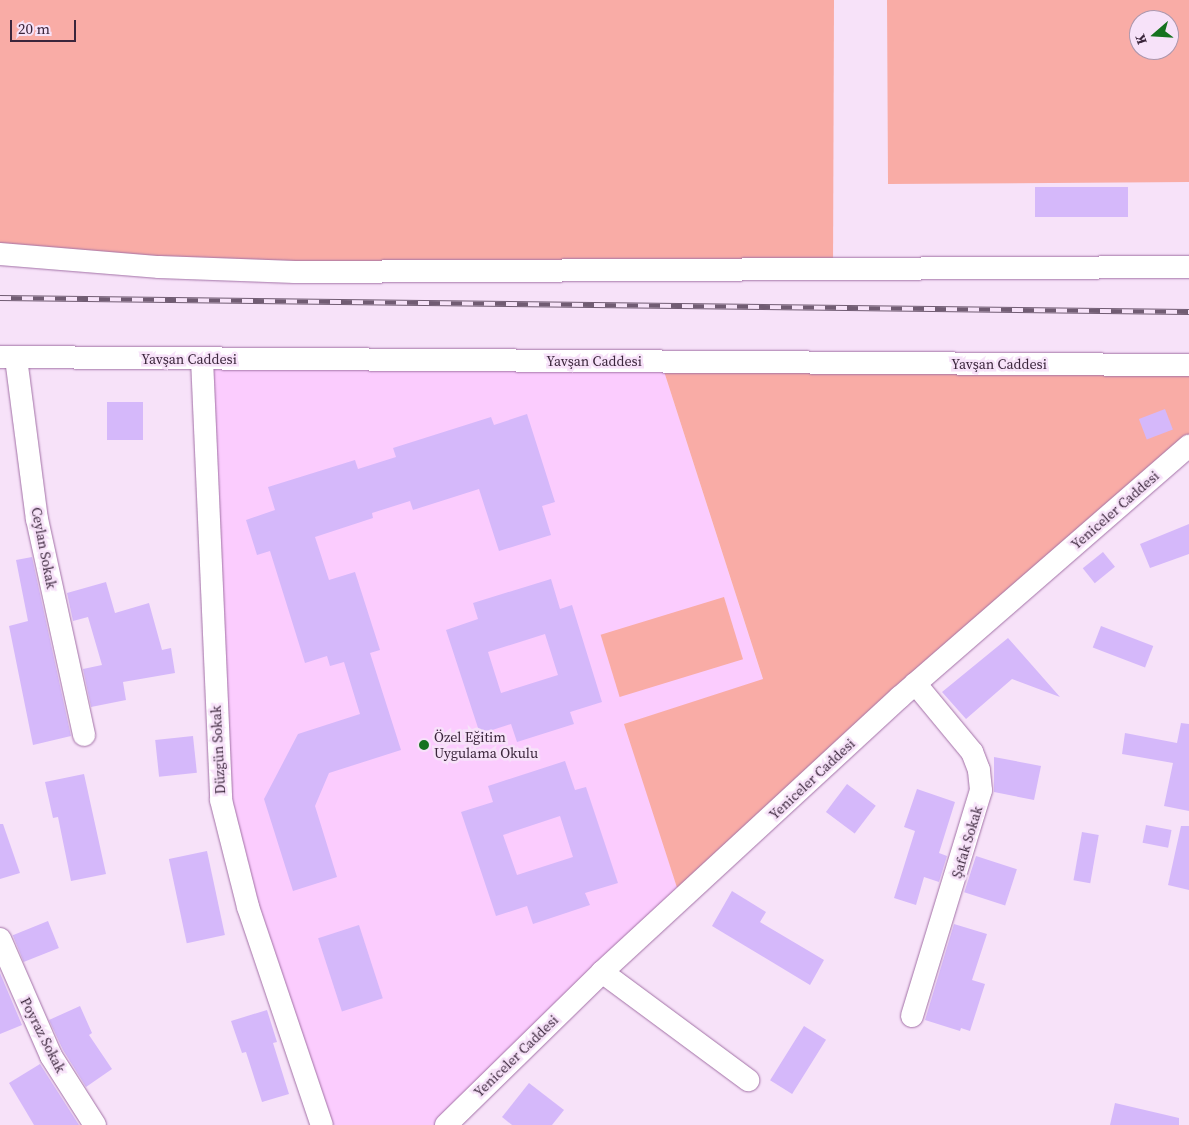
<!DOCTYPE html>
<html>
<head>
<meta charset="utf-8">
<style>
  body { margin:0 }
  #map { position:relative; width:1189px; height:1125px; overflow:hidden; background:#f7e2f9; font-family:"Source Serif 4",serif }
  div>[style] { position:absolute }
  .built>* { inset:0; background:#fbccfe }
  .green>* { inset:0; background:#f9aca6; transform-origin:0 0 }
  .building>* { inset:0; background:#d5b8fa; transform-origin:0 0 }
  .roads { filter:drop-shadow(0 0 1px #a271a6) drop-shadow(0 0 1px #a271a6) }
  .minor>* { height:22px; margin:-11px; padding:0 11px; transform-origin:11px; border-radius:11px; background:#fff }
  .rail>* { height:5.5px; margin-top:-2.75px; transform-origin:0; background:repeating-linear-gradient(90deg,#f7e2f9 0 11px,#715c73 0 22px); box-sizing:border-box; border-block:1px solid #715c73 }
  .dots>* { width:14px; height:14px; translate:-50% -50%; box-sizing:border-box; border:2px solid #f7e2f9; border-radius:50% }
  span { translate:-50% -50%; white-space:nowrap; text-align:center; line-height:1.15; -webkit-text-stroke:5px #f7e2f9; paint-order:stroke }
  .street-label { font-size:14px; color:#3b263c }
  .poi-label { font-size:14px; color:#3b263c }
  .left { translate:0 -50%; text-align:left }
  .north { position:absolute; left:1129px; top:10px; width:50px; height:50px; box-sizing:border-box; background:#f7e2f9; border:1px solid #ac97ad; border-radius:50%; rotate:251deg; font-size:14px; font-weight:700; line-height:20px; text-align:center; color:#3b263c }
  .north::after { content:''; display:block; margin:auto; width:18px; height:22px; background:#16721f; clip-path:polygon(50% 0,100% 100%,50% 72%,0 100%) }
  .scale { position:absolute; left:10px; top:20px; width:66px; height:22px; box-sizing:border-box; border:2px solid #3b263c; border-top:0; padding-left:6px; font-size:15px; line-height:18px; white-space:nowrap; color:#3b263c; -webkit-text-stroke:4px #f7e2f9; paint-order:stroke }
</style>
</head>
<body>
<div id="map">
  <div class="built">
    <i style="clip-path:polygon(202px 359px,661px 362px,759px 667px,763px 680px,625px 724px,681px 900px,446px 1125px,322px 1125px,230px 839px)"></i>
  </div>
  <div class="green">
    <i style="clip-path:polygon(0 0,834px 0,833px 269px,295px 272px,0 254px)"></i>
    <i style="clip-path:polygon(evenodd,887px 0,1189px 0,1189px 182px,888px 184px,887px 0,1139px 20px,1169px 20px,1169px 50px,1139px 50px,1139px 20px)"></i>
    <i style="clip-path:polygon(661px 362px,1189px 365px,1189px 446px,681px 900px,624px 724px,763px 679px)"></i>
    <i style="left:724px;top:597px;width:65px;height:129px;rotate:73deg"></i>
  </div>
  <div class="building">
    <i style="left:1128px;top:187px;width:30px;height:93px;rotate:90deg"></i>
    <i style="left:107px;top:402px;width:36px;height:38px"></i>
    <i style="left:1165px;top:409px;width:22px;height:28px;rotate:69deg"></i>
    <i style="clip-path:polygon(527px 414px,555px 502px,542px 506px,551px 535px,499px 551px,479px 489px,413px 510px,410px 501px,372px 513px,373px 518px,315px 537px,329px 580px,355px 572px,380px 650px,370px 653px,401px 750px,329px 773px,315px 806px,337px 877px,293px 891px,264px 799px,298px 734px,360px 714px,344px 662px,330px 666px,327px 656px,305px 663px,270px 551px,257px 555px,246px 520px,275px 510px,268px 487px,355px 460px,358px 469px,396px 457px,393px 448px,491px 417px,494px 425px)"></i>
    <i style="clip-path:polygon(1189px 524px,1189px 554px,1150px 568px,1140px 544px)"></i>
    <i style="left:1103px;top:552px;width:19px;height:26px;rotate:51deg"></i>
    <i style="clip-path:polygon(32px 557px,71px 736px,33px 745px,9px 626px,28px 621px,16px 560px)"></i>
    <i style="clip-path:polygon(evenodd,551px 579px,560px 609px,572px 605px,602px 702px,570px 712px,574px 724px,517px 742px,511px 724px,480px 734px,446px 630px,478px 619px,473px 603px,551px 579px,545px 634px,558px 675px,501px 693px,488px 652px,545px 634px)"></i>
    <i style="clip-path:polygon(106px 582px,115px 613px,149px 603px,162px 650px,171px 648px,175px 673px,123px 682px,126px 700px,91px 707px,83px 669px,102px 665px,88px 617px,73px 621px,67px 593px)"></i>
    <i style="left:1101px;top:626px;width:56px;height:23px;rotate:21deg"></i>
    <i style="clip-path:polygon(1008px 638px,1060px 697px,1012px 679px,966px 719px,942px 692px)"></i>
    <i style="clip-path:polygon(1181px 723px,1189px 724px,1189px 811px,1164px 806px,1173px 763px,1122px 754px,1125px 733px,1177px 743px)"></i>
    <i style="left:193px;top:736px;width:37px;height:38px;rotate:84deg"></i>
    <i style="clip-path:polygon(994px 757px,1041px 766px,1034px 800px,994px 792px)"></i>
    <i style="clip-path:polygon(evenodd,565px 761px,575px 790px,586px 787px,618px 883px,585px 893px,590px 905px,533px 924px,527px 906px,496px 916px,461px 812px,493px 802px,488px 786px,565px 761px,560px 816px,573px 857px,517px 875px,503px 835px,560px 816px)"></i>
    <i style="clip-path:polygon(84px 774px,106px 874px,71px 881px,58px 817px,53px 818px,45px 782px)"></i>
    <i style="left:847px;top:784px;width:36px;height:35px;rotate:37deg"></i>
    <i style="clip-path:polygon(917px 789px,955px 802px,939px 853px,947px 856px,939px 882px,924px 877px,916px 905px,894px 898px,915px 831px,904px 827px)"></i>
    <i style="clip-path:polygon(0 824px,3px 824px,20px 873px,0 879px)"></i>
    <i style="left:1146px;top:825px;width:26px;height:18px;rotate:11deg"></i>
    <i style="clip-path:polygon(1181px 826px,1189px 826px,1189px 890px,1168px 885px)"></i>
    <i style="left:1082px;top:832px;width:17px;height:49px;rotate:10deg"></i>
    <i style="left:207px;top:851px;width:86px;height:39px;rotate:78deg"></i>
    <i style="left:976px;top:856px;width:43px;height:38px;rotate:18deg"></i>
    <i style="clip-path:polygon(732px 891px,766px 912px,760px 922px,824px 960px,810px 985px,712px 926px)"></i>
    <i style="left:48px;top:921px;width:29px;height:38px;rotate:68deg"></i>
    <i style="clip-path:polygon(954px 924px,987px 934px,972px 980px,985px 984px,970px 1031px,961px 1028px,960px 1031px,925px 1020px)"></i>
    <i style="left:359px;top:925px;width:77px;height:43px;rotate:72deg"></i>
    <i style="clip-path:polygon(0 973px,22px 1025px,0 1034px)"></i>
    <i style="clip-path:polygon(80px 1006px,92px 1033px,89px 1035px,112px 1069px,86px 1087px,63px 1050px,49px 1020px)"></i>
    <i style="clip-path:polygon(267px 1010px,277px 1042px,273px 1043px,289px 1094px,262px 1102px,246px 1052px,242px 1053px,231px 1021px)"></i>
    <i style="left:804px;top:1026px;width:26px;height:64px;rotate:32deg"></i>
    <i style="clip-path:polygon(40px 1064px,79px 1125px,34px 1125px,9px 1083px)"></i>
    <i style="clip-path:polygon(529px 1083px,564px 1110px,552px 1125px,512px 1125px,502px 1117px)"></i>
    <i style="clip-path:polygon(1115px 1103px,1179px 1118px,1179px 1125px,1110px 1125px)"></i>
  </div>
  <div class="roads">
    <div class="minor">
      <i style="left:0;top:254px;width:160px;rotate:4.7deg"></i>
      <i style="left:159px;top:267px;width:136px;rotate:2.1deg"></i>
      <i style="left:295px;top:272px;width:894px;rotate:-0.32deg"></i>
      <i style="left:0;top:357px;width:1189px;rotate:0.39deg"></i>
      <i style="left:16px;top:358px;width:162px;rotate:82.6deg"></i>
      <i style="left:37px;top:519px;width:221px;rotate:77.7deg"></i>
      <i style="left:202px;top:359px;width:441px;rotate:87.5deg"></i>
      <i style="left:221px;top:800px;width:110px;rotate:75.8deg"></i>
      <i style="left:248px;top:907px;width:230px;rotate:71.3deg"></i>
      <i style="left:0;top:939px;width:128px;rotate:66.4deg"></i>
      <i style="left:51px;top:1056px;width:82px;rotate:57.5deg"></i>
      <i style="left:602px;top:972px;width:182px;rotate:36.5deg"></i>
      <i style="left:912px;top:1016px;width:236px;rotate:-73deg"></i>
      <i style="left:981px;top:790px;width:20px;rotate:-96deg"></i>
      <i style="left:979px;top:770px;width:19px;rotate:-111deg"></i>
      <i style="left:972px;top:752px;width:89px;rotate:-129.6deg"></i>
      <i style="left:446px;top:1125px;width:219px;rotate:-44.4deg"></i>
      <i style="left:602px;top:972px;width:405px;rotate:-42.7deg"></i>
      <i style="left:900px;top:697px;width:383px;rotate:-41deg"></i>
    </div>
  </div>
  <div class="rail">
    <i style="left:0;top:298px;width:1189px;rotate:0.67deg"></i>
  </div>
  <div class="dots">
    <i style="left:424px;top:745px;background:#16721f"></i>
  </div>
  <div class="street-label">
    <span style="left:189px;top:359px">Yavşan Caddesi</span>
    <span style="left:594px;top:361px">Yavşan Caddesi</span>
    <span style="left:999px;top:364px">Yavşan Caddesi</span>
    <span style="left:1115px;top:510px;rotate:-41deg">Yeniceler Caddesi</span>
    <span style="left:44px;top:548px;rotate:79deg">Ceylan Sokak</span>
    <span style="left:218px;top:750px;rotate:-93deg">Düzgün Sokak</span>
    <span style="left:812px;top:779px;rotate:-43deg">Yeniceler Caddesi</span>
    <span style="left:967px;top:842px;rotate:-73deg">Şafak Sokak</span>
    <span style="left:43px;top:1035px;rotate:63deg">Poyraz Sokak</span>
    <span style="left:516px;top:1056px;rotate:-44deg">Yeniceler Caddesi</span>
  </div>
  <div class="poi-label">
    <span class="left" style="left:434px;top:745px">Özel Eğitim<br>Uygulama Okulu</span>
  </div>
  <div class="north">K</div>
  <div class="scale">20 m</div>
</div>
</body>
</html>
